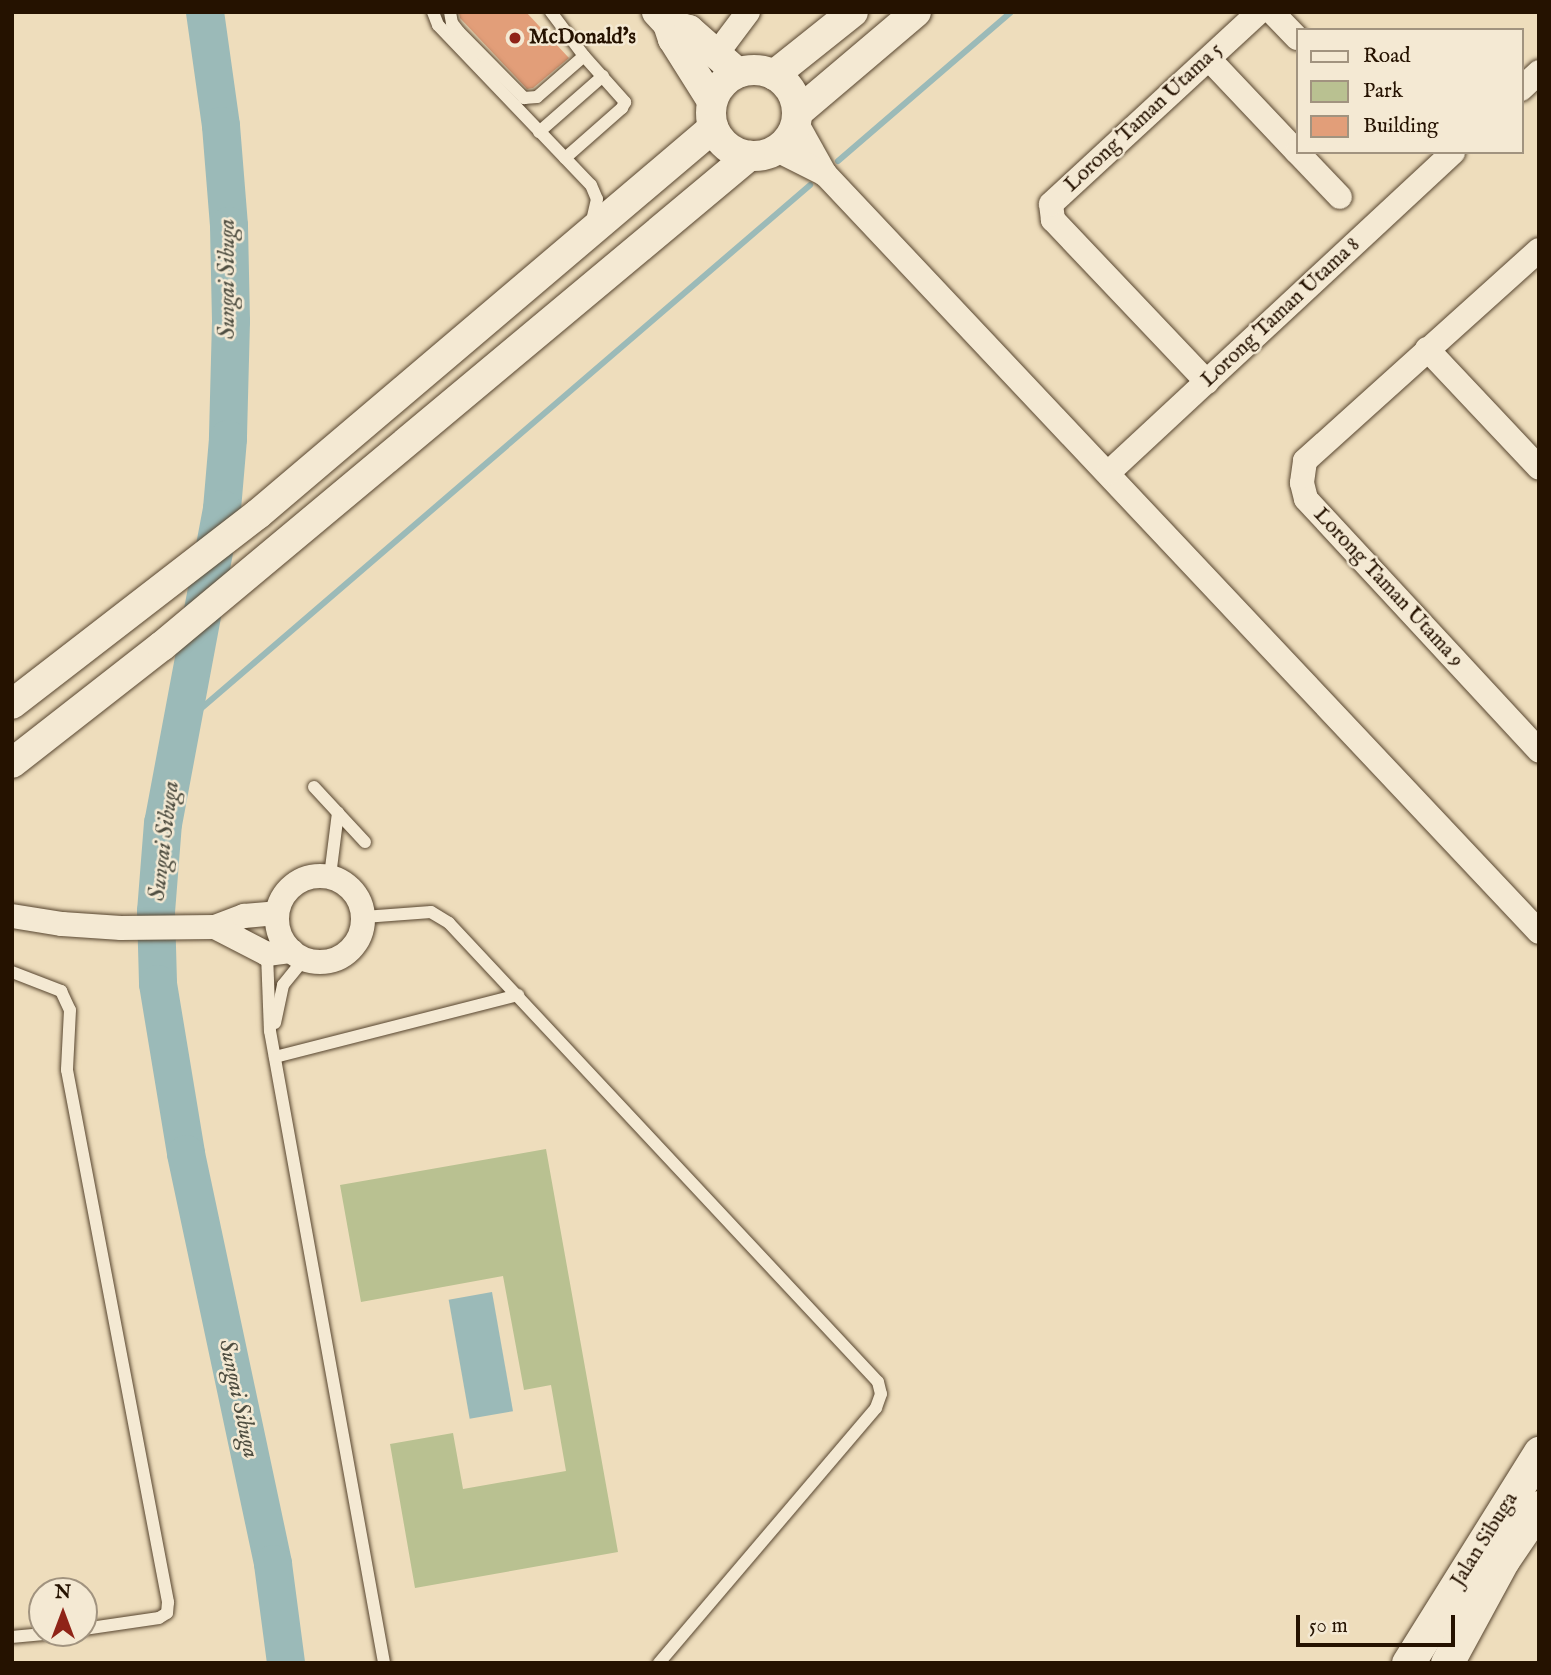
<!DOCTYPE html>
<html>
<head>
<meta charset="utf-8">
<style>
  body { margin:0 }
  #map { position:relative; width:1551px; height:1675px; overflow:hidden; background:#eeddbc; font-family:"IM FELL English",serif }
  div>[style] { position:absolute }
  .green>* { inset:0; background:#b9c191 }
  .water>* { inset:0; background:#9bbab8; transform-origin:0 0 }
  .stream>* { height:6px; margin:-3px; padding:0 3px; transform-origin:3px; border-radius:3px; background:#9bbab8 }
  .river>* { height:38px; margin:-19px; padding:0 19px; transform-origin:19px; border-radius:19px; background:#9bbab8 }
  .building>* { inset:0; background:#e29e79 }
  .roads { filter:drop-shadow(0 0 2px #57452f) drop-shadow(0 0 2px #57452f) }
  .service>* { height:12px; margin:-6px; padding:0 6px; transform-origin:6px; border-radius:6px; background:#f4e9d3 }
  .minor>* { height:24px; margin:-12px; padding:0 12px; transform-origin:12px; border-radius:12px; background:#f4e9d3 }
  .minor>.ring { margin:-12px; padding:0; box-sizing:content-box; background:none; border:24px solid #f4e9d3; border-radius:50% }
  .tertiary>* { height:30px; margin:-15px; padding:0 15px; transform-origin:15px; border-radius:15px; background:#f4e9d3 }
  .tertiary>.ring { margin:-15px; padding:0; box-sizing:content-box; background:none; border:30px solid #f4e9d3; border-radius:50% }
  .secondary>* { height:33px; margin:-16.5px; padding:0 16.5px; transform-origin:16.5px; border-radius:16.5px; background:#f4e9d3 }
  .dots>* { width:19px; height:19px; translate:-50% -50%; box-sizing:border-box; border:4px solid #f4e9d3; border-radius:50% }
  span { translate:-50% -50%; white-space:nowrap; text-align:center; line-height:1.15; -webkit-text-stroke:5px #f4e9d3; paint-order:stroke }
  .poi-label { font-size:21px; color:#251200; font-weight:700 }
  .left { translate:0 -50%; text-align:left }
  .street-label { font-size:21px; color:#251200 }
  .water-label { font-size:23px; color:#4e4d40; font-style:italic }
  .frame { position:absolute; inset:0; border:14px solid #251200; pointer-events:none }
  .legend { position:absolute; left:1296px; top:28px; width:228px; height:126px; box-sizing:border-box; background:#f4e9d3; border:2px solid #a1937f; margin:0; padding:9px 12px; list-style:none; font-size:21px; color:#251200 }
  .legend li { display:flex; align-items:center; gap:14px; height:35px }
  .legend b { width:35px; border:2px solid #a1937f }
  .north { position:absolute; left:28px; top:1577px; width:70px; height:70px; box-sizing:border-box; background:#f4e9d3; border:2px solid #a1937f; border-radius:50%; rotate:0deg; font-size:19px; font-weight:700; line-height:28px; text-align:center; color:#251200 }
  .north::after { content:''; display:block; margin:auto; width:24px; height:32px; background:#8f2418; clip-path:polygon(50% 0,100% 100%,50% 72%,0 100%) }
  .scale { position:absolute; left:1296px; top:1615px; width:159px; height:32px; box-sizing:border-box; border:4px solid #251200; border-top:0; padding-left:9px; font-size:21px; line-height:24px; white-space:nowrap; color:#251200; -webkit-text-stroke:5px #f4e9d3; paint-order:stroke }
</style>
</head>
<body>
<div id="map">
  <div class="green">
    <i style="clip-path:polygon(546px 1149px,618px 1552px,415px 1588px,390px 1444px,453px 1433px,463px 1489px,566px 1471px,551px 1385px,524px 1390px,503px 1276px,361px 1302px,340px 1185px)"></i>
  </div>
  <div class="water">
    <i style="left:492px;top:1292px;width:121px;height:44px;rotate:80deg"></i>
  </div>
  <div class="stream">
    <i style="left:838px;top:161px;width:228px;rotate:-40.7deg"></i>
    <i style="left:183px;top:724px;width:827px;rotate:-40.68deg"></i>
  </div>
  <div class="river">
    <i style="left:205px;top:12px;width:115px;rotate:82deg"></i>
    <i style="left:221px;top:126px;width:100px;rotate:85.4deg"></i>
    <i style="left:229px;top:226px;width:95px;rotate:88.8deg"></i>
    <i style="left:231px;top:321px;width:118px;rotate:91.5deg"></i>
    <i style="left:228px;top:439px;width:70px;rotate:94.9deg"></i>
    <i style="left:222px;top:509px;width:319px;rotate:100.6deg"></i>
    <i style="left:163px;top:823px;width:88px;rotate:94.5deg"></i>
    <i style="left:156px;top:911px;width:73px;rotate:88.4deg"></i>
    <i style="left:158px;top:984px;width:172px;rotate:80.6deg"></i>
    <i style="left:186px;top:1154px;width:419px;rotate:78deg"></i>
    <i style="left:273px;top:1564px;width:100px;rotate:82.5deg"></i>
  </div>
  <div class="building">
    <i style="clip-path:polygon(459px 12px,526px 12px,569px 58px,533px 88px,527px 89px,460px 18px)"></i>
  </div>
  <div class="roads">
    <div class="service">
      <i style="left:433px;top:12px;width:14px;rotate:69deg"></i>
      <i style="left:438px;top:25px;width:221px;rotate:46.3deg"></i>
      <i style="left:591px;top:185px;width:15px;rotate:67deg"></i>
      <i style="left:597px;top:199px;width:27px;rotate:103deg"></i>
      <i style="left:450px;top:12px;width:11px;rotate:80deg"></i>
      <i style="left:452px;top:23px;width:11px;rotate:52deg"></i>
      <i style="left:459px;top:32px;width:93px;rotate:45.4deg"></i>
      <i style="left:524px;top:98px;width:13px;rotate:-4deg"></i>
      <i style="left:537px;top:97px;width:62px;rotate:-41.1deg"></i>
      <i style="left:551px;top:12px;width:55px;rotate:53.1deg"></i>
      <i style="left:584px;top:56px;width:62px;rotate:48.3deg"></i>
      <i style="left:625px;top:102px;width:7px;rotate:117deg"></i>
      <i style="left:622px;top:108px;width:76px;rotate:138.7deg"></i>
      <i style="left:539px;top:132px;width:85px;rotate:-41.2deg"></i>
      <i style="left:314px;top:787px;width:75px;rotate:47.2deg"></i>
      <i style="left:330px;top:876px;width:64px;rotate:-82.8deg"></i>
      <i style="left:364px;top:917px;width:67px;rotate:-4.3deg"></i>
      <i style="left:431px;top:912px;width:21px;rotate:31deg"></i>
      <i style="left:449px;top:923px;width:628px;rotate:46.93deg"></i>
      <i style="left:878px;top:1382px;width:12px;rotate:76deg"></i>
      <i style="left:881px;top:1394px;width:15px;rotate:110deg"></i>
      <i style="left:876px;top:1408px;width:335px;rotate:130.4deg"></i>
      <i style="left:267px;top:954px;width:77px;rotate:87.8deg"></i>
      <i style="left:270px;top:1031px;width:642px;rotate:79.77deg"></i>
      <i style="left:12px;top:972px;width:53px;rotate:21.2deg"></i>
      <i style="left:61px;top:991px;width:21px;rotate:65deg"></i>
      <i style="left:70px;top:1010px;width:60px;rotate:92.9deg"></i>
      <i style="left:67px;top:1070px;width:542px;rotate:79.25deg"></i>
      <i style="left:168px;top:1602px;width:11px;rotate:95deg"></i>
      <i style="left:167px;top:1613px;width:9px;rotate:148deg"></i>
      <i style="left:159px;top:1618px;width:76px;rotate:171.7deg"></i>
      <i style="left:275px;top:1023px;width:39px;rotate:-78deg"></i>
      <i style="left:283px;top:985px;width:33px;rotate:-51deg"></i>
      <i style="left:275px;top:1057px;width:251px;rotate:-14.3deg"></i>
      <i style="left:12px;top:1637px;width:42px;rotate:-5.4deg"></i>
    </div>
    <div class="minor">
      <i style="left:1272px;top:12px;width:36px;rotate:46deg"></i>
      <i style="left:718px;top:52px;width:50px;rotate:-53.1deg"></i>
      <i style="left:1209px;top:59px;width:128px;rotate:46.6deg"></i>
      <i style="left:1521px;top:89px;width:25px;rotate:-43deg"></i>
      <i style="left:796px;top:122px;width:60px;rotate:60.9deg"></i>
      <i style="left:825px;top:174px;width:1041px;rotate:46.71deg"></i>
      <i style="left:777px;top:150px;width:54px;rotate:26.6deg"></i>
      <i style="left:1297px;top:152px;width:62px;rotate:46.3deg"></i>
      <i style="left:1539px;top:250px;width:315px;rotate:138deg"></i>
      <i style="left:1305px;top:461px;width:22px;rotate:98deg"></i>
      <i style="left:1302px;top:483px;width:16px;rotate:76deg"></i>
      <i style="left:1306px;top:499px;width:343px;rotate:47.2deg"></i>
      <i style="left:1427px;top:349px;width:163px;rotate:46.7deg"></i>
      <i style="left:1207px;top:382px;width:224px;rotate:-133.5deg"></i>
      <i style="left:1053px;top:220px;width:16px;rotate:-97deg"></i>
      <i style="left:1051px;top:204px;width:283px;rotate:-42.7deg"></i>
      <i style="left:1108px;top:473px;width:471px;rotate:-42.9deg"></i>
      <i class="ring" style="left:277px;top:876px;width:62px;height:62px"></i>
      <i style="left:12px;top:916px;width:51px;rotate:9.1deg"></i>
      <i style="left:62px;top:924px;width:59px;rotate:3.9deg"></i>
      <i style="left:121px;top:928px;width:94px;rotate:-0.6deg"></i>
      <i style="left:215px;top:927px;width:31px;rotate:-21deg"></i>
      <i style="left:244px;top:916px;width:33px;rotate:-5deg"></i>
      <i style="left:215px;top:927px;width:59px;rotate:27.4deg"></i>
      <i style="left:267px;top:954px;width:25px;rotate:-7deg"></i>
    </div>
    <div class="tertiary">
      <i style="left:657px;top:12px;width:16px;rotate:47deg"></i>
      <i style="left:668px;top:24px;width:16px;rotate:72deg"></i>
      <i style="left:673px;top:39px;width:73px;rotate:57.8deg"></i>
      <i style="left:668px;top:24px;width:22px;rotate:16deg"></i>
      <i style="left:689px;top:30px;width:65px;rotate:41.3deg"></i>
      <i class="ring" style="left:711px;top:70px;width:56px;height:56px"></i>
      <i style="left:774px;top:75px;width:101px;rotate:-38.6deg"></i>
      <i style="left:797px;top:113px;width:156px;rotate:-40.3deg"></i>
      <i style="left:12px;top:704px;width:311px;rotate:-37.7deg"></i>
      <i style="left:258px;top:514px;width:597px;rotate:-40.31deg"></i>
      <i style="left:12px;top:763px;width:190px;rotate:-38deg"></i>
      <i style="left:162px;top:646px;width:765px;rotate:-39.85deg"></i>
    </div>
    <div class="secondary">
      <i style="left:1408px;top:1663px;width:248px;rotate:-58deg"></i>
      <i style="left:1447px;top:1663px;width:117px;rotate:-61.5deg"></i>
      <i style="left:1503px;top:1560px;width:64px;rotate:-55.8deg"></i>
    </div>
  </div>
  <div class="dots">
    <i style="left:515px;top:38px;background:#8f2418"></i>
  </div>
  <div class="poi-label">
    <span class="left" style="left:529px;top:38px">McDonald's</span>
  </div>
  <div class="street-label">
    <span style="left:1144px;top:118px;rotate:-43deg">Lorong Taman Utama 5</span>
    <span style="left:1281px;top:313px;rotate:-43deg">Lorong Taman Utama 8</span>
    <span style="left:1388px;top:588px;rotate:47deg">Lorong Taman Utama 9</span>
    <span style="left:1485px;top:1540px;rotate:-58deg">Jalan Sibuga</span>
  </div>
  <div class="water-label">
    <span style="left:228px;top:279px;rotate:-90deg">Sungai Sibuga</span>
    <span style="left:165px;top:841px;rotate:-83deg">Sungai Sibuga</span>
    <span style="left:238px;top:1399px;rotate:78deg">Sungai Sibuga</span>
  </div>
  <div class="frame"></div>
  <ul class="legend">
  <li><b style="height:9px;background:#f4e9d3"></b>Road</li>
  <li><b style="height:19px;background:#b9c191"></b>Park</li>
  <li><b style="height:19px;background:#e29e79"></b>Building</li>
  </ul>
  <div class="north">N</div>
  <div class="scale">50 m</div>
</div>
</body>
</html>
